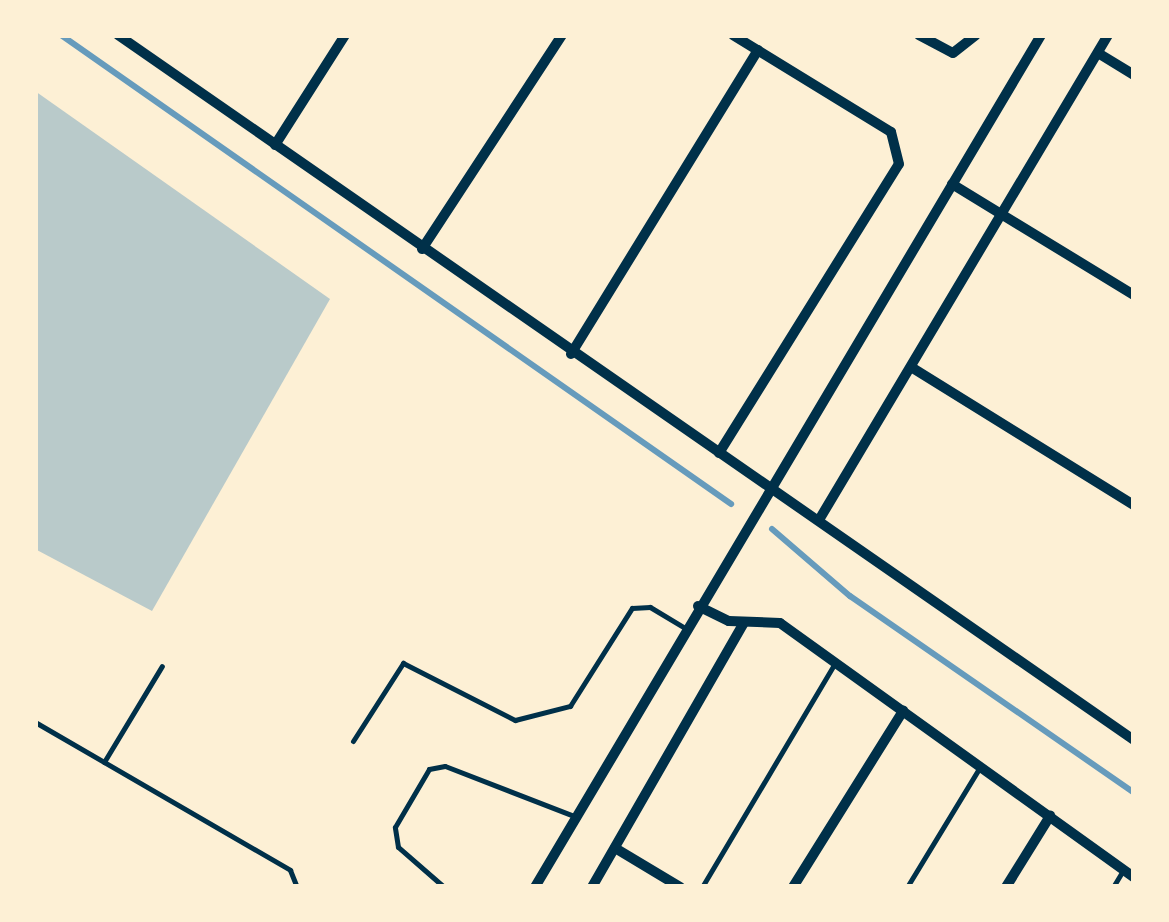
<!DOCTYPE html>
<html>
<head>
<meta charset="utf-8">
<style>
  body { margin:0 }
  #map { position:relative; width:1169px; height:922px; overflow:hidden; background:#fdf0d5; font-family:Overpass,sans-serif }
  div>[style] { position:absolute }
  .green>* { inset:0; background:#b9caca }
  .stream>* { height:6px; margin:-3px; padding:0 3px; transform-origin:3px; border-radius:3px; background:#669bbc }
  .service>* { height:5px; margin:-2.5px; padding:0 2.5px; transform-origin:2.5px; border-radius:2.5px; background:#003049 }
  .minor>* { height:10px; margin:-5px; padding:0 5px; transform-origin:5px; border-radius:5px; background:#003049 }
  span { translate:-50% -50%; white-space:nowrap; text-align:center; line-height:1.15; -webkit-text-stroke:8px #fdf0d5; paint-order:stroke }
  .frame { position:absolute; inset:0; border:38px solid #fdf0d5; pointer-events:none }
</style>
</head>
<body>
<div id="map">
  <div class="green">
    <i style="clip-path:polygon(35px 91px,330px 299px,152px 611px,35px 549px)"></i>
  </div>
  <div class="stream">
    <i style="left:61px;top:35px;width:818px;rotate:34.99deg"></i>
    <i style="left:772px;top:529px;width:103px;rotate:40.7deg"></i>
    <i style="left:850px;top:596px;width:346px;rotate:34.7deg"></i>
  </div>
  <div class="service">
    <i style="left:35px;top:722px;width:295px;rotate:30.1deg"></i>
    <i style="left:290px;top:870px;width:18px;rotate:68deg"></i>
    <i style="left:353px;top:741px;width:93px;rotate:-57.3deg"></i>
    <i style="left:403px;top:663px;width:126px;rotate:27deg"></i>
    <i style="left:515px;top:720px;width:57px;rotate:-14.3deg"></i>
    <i style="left:570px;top:706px;width:116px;rotate:-57.7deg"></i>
    <i style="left:632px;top:608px;width:18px;rotate:-3deg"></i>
    <i style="left:650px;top:607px;width:41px;rotate:31deg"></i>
    <i style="left:104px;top:762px;width:112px;rotate:-58.9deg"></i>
    <i style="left:444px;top:887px;width:61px;rotate:-139deg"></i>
    <i style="left:398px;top:847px;width:20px;rotate:-99deg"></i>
    <i style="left:395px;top:827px;width:67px;rotate:-59.6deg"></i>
    <i style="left:429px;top:769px;width:16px;rotate:-11deg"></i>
    <i style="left:445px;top:766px;width:138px;rotate:21.2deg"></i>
    <i style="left:702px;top:887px;width:261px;rotate:-59.3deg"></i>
    <i style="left:907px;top:887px;width:140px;rotate:-58.7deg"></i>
    <i style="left:1113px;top:887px;width:21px;rotate:-59deg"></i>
  </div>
  <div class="minor">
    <i style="left:118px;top:35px;width:1237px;rotate:34.76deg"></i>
    <i style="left:919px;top:35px;width:38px;rotate:28deg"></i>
    <i style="left:953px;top:53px;width:29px;rotate:-38deg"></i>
    <i style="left:1098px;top:53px;width:42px;rotate:31.4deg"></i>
    <i style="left:275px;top:145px;width:130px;rotate:-57.5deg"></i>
    <i style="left:952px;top:184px;width:213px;rotate:31.4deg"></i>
    <i style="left:422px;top:249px;width:256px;rotate:-56.8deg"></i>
    <i style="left:571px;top:354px;width:357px;rotate:-58.4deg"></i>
    <i style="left:911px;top:367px;width:262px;rotate:31.8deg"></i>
    <i style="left:719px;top:453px;width:340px;rotate:-58.1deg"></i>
    <i style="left:899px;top:164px;width:33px;rotate:-104deg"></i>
    <i style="left:891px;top:132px;width:185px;rotate:-148.5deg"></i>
    <i style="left:819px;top:520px;width:565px;rotate:-59.21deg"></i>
    <i style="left:698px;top:606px;width:34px;rotate:26deg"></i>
    <i style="left:729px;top:621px;width:51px;rotate:2.2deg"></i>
    <i style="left:780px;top:623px;width:436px;rotate:35.7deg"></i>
    <i style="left:615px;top:848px;width:76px;rotate:31deg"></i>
    <i style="left:535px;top:887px;width:991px;rotate:-59.29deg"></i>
    <i style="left:592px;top:887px;width:305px;rotate:-60.1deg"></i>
    <i style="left:793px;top:887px;width:208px;rotate:-58deg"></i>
    <i style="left:1006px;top:887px;width:84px;rotate:-58.2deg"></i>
  </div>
  <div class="frame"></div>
</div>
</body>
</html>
